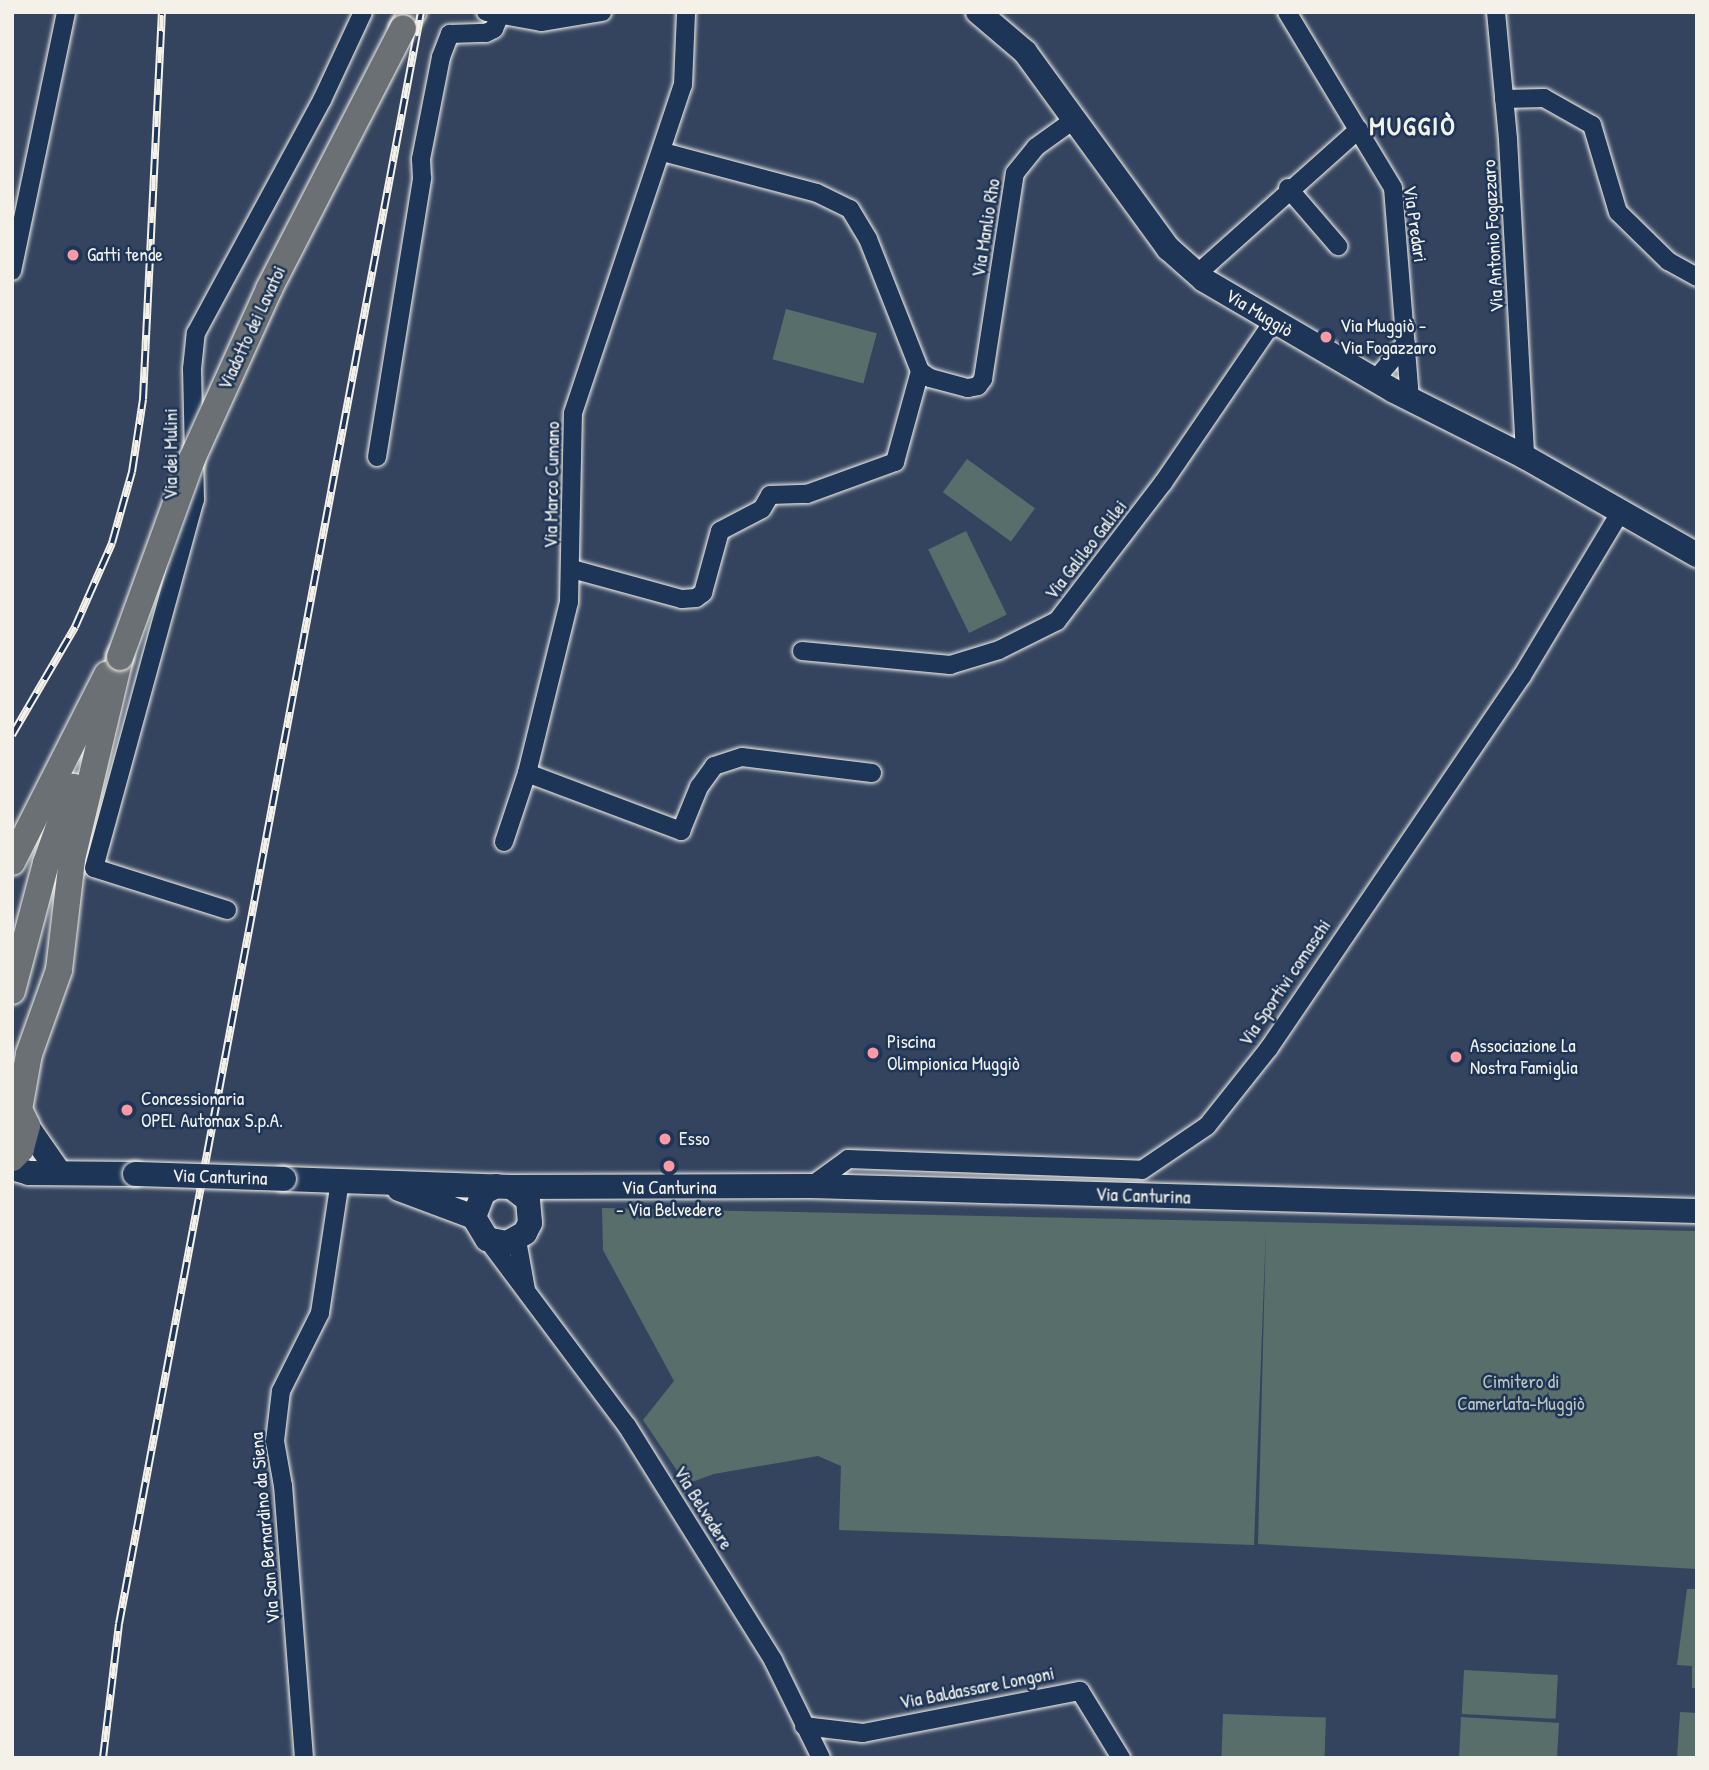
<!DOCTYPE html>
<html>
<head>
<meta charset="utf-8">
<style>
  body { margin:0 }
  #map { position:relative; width:1709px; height:1770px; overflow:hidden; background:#34445f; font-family:"Patrick Hand",sans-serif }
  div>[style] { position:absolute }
  .green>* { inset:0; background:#586e6a; transform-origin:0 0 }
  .roads { filter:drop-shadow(0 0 2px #f4f1e8) drop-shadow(0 0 2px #f4f1e8) }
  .street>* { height:18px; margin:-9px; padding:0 9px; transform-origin:9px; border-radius:9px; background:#1d3557 }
  .secondary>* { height:24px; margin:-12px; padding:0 12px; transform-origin:12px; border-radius:12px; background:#1d3557 }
  .primary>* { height:26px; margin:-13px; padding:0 13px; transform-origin:13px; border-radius:13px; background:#6a7074 }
  .rail>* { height:8px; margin-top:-4px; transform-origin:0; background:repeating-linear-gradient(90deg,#1d3557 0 16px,#f4f1e8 0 32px); box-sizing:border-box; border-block:2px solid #f4f1e8 }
  .bridges { filter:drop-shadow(0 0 2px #f4f1e8) drop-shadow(0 0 2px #f4f1e8) }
  .secondary-bridge>* { height:24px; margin:-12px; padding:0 12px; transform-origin:12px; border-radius:12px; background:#1d3557 }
  .primary-bridge>* { height:26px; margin:-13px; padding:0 13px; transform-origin:13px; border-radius:13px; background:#6a7074 }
  .dots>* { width:19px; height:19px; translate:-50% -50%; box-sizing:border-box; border:4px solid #1d3557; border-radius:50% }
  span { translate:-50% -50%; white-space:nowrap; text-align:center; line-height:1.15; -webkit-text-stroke:5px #1d3557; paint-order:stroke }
  .street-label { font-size:19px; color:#f4f1e8 }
  .poi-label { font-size:19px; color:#f4f1e8 }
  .left { translate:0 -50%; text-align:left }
  .park-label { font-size:19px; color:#bdc3bc }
  .district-label { font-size:26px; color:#f4f1e8; font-weight:700; letter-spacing:2px }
  .frame { position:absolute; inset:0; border:14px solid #f4f1e8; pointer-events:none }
</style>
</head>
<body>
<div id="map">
  <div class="green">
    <i style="left:786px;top:309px;width:94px;height:52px;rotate:15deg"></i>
    <i style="left:967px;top:459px;width:84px;height:41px;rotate:36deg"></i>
    <i style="left:966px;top:531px;width:93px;height:42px;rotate:64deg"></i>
    <i style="clip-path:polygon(602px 1208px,1697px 1231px,1697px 1569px,1258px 1544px,1266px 1227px,1254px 1545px,839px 1530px,841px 1466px,818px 1456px,714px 1474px,686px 1484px,643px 1420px,674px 1381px,603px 1250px)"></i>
    <i style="clip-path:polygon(1687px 1589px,1697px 1589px,1697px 1688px,1692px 1688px,1692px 1666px,1677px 1665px)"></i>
    <i style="left:1464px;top:1670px;width:94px;height:44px;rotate:3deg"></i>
    <i style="clip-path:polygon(1680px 1712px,1697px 1713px,1697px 1758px,1677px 1758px)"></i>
    <i style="left:1223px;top:1714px;width:103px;height:44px;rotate:2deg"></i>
    <i style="clip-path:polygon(1461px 1717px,1559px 1723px,1557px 1758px,1459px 1758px)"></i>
  </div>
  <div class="roads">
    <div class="street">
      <i style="left:486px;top:12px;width:56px;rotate:10.3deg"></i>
      <i style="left:541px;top:22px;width:62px;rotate:-9.3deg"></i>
      <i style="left:1287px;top:12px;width:205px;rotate:58.9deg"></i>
      <i style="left:1393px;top:188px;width:212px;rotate:85.4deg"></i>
      <i style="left:1496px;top:12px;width:128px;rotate:84.6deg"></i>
      <i style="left:1508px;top:139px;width:318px;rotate:86.9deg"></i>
      <i style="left:1504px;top:99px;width:40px;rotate:-1.4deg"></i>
      <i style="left:1544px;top:98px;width:55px;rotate:29.4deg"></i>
      <i style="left:1592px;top:125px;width:91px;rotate:73.4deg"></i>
      <i style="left:1618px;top:212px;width:70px;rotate:44.4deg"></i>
      <i style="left:1668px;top:261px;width:33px;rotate:29deg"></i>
      <i style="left:663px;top:152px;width:159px;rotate:14.9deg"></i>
      <i style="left:817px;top:193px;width:37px;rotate:26deg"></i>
      <i style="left:850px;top:209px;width:35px;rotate:59deg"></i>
      <i style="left:868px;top:239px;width:142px;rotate:68.5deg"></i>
      <i style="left:920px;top:371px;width:12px;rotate:35deg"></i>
      <i style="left:930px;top:378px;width:39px;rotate:15deg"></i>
      <i style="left:968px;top:388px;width:10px;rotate:-11deg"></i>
      <i style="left:978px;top:386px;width:9px;rotate:-54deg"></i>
      <i style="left:983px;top:379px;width:208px;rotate:-81.2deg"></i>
      <i style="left:1015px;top:173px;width:33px;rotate:-51deg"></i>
      <i style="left:1036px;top:147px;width:48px;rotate:-35.7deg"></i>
      <i style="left:1288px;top:188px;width:77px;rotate:49.2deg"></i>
      <i style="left:12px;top:271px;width:265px;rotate:-78.2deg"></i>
      <i style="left:1197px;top:274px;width:217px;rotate:-41.8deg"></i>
      <i style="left:1375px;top:380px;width:48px;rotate:-50deg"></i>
      <i style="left:377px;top:457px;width:283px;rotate:-80.8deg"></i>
      <i style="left:422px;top:178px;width:19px;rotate:-93deg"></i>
      <i style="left:421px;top:159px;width:104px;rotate:-78.9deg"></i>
      <i style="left:441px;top:57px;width:25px;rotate:-69deg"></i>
      <i style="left:450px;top:34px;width:36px;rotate:-2deg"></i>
      <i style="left:486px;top:33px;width:9px;rotate:-27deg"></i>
      <i style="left:494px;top:29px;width:15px;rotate:-67deg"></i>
      <i style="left:572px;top:569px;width:114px;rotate:15.3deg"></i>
      <i style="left:682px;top:599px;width:14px;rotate:-4deg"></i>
      <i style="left:696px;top:598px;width:9px;rotate:-36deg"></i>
      <i style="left:703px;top:593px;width:64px;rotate:-74.7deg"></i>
      <i style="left:720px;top:531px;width:47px;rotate:-27.6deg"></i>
      <i style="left:762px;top:509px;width:16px;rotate:-60deg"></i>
      <i style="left:770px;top:495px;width:37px;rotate:-2deg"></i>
      <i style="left:807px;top:494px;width:94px;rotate:-20deg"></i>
      <i style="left:895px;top:462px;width:94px;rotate:-74.6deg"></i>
      <i style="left:802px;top:651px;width:149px;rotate:5.4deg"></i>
      <i style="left:950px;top:665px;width:51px;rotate:-17deg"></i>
      <i style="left:999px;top:650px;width:65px;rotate:-26.6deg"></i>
      <i style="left:1057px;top:621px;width:174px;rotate:-52.5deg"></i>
      <i style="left:1163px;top:483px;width:195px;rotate:-55.7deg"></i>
      <i style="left:527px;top:773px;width:165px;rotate:20.6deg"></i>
      <i style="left:681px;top:831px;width:48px;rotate:-67.8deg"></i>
      <i style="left:699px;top:787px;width:26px;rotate:-54deg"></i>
      <i style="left:714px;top:766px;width:29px;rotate:-18deg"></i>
      <i style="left:742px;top:757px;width:131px;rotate:7deg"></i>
      <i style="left:504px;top:842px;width:73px;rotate:-71.6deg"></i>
      <i style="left:527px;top:773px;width:176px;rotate:-76.2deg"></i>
      <i style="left:569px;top:602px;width:189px;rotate:-88.8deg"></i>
      <i style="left:573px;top:413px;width:346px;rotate:-71.5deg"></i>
      <i style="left:683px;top:85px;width:73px;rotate:-87.6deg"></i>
      <i style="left:227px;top:910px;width:139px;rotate:-162.5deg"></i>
      <i style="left:94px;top:868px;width:382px;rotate:-74.7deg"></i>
      <i style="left:195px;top:500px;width:131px;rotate:-91.3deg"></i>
      <i style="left:192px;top:369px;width:36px;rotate:-84deg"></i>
      <i style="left:196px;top:333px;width:265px;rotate:-61.6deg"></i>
      <i style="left:322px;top:100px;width:97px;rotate:-65deg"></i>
      <i style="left:811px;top:1186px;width:46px;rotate:-36.1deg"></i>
      <i style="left:848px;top:1159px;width:294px;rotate:2.1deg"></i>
      <i style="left:1142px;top:1170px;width:78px;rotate:-34.1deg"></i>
      <i style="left:1207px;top:1126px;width:100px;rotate:-51.5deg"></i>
      <i style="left:1269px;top:1048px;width:450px;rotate:-55.8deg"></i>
      <i style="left:1522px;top:676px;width:192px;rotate:-59deg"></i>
      <i style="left:487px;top:1239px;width:234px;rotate:53.2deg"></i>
      <i style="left:627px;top:1426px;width:276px;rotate:58deg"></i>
      <i style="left:773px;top:1660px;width:109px;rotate:63.9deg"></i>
      <i style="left:517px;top:1240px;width:51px;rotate:79.8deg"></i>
      <i style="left:804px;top:1726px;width:59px;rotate:6.8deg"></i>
      <i style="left:863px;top:1733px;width:221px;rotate:-11deg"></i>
      <i style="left:1080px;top:1691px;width:79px;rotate:58.5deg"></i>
      <i style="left:304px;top:1758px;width:273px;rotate:-94.4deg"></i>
      <i style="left:283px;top:1486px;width:46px;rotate:-100.1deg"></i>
      <i style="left:275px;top:1441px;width:50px;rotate:-83.2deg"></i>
      <i style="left:281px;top:1391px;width:87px;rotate:-63.4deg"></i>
      <i style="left:320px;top:1313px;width:134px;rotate:-81.4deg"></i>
    </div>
    <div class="secondary">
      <i style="left:978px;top:12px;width:62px;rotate:40.4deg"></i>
      <i style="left:1025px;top:52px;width:243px;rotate:53.9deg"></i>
      <i style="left:1168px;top:248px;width:48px;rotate:41.6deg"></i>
      <i style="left:1204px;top:280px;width:220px;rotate:30.3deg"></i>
      <i style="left:1394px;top:391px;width:147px;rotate:26.7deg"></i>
      <i style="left:1525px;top:457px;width:198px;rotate:29.7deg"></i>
      <i style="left:27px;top:1126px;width:56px;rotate:55.2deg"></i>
      <i style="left:12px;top:1168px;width:18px;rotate:16deg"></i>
      <i style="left:29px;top:1173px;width:106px;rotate:0.5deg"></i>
      <i style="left:284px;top:1179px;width:227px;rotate:2deg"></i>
      <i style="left:511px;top:1187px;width:21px;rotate:37deg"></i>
      <i style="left:528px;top:1200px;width:23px;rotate:85deg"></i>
      <i style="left:530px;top:1223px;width:11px;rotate:117deg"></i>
      <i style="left:525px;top:1233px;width:21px;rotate:151deg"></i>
      <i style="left:507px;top:1243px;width:20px;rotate:-169deg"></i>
      <i style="left:487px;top:1239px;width:26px;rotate:-121deg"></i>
      <i style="left:474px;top:1217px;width:26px;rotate:-69deg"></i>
      <i style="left:483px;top:1193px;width:15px;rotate:-28deg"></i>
      <i style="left:511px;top:1187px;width:300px;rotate:-0.2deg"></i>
      <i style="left:811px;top:1186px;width:886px;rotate:1.62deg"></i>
      <i style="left:399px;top:1189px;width:80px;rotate:20.5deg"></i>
    </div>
    <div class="primary">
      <i style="left:403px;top:28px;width:19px;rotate:-58deg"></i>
      <i style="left:12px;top:862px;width:210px;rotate:-63.1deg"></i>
      <i style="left:12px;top:991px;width:132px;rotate:-75.1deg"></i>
      <i style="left:46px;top:863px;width:81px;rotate:-70.4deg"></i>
      <i style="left:12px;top:1095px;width:34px;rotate:64deg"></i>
      <i style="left:27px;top:1126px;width:24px;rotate:105deg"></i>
      <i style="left:21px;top:1149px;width:13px;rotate:135deg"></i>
      <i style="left:20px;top:1104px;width:51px;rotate:-79.8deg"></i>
      <i style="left:29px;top:1054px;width:89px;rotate:-70.3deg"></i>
      <i style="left:59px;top:970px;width:112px;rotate:-83.3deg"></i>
      <i style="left:72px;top:859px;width:208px;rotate:-76.6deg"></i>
    </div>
  </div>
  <div class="rail">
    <i style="left:12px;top:735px;width:125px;rotate:-59.7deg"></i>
    <i style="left:75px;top:627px;width:92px;rotate:-66.2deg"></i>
    <i style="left:112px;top:543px;width:74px;rotate:-74.3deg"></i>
    <i style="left:132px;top:472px;width:74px;rotate:-81.4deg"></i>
    <i style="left:143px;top:399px;width:387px;rotate:-87.2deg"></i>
    <i style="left:103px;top:1758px;width:135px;rotate:-83.2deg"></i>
    <i style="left:119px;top:1624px;width:1640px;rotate:-79.39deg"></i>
  </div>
  <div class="bridges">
    <div class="secondary-bridge">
      <i style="left:135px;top:1174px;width:149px;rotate:1.9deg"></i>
    </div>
    <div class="primary-bridge">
      <i style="left:120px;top:657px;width:211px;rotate:-70deg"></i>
      <i style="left:192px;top:459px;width:187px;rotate:-65.6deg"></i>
      <i style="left:269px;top:289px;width:293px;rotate:-62.8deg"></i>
    </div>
  </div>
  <div class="dots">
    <i style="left:73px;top:255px;background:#ff9aa2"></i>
    <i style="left:1326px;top:337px;background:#ff9aa2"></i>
    <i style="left:873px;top:1053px;background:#ff9aa2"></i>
    <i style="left:1456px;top:1057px;background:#ff9aa2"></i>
    <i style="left:127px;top:1110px;background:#ff9aa2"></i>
    <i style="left:665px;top:1139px;background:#ff9aa2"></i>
    <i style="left:669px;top:1166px;background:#ff9aa2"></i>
  </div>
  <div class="street-label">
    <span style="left:1415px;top:224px;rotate:82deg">Via Predari</span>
    <span style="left:986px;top:228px;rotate:-81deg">Via Manlio Rho</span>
    <span style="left:1493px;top:236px;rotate:-93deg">Via Antonio Fogazzaro</span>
    <span style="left:1259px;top:313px;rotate:31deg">Via Muggiò</span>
    <span style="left:252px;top:328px;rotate:-65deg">Viadotto dei Lavatoi</span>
    <span style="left:171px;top:454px;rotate:-90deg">Via dei Mulini</span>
    <span style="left:552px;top:485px;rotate:-89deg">Via Marco Cumano</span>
    <span style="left:1086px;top:550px;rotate:-52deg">Via Galileo Galilei</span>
    <span style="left:1285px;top:983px;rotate:-56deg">Via Sportivi comaschi</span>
    <span style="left:220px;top:1177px;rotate:2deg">Via Canturina</span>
    <span style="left:1143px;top:1196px;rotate:2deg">Via Canturina</span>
    <span style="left:703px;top:1508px;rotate:58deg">Via Belvedere</span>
    <span style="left:265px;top:1528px;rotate:-95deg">Via San Bernardino da Siena</span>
    <span style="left:977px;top:1688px;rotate:-11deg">Via Baldassare Longoni</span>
  </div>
  <div class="poi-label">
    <span class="left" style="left:87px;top:255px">Gatti tende</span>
    <span class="left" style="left:1340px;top:337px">Via Muggiò -<br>Via Fogazzaro</span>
    <span class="left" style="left:887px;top:1053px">Piscina<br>Olimpionica Muggiò</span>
    <span class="left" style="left:1470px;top:1057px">Associazione La<br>Nostra Famiglia</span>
    <span class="left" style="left:141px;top:1110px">Concessionaria<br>OPEL Automax S.p.A.</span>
    <span class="left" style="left:679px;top:1139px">Esso</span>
    <span style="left:669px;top:1199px">Via Canturina<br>- Via Belvedere</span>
  </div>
  <div class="park-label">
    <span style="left:1521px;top:1393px">Cimitero di<br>Camerlata-Muggiò</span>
  </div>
  <div class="district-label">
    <span style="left:1413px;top:126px">MUGGIÒ</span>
  </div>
  <div class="frame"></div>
</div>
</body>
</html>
